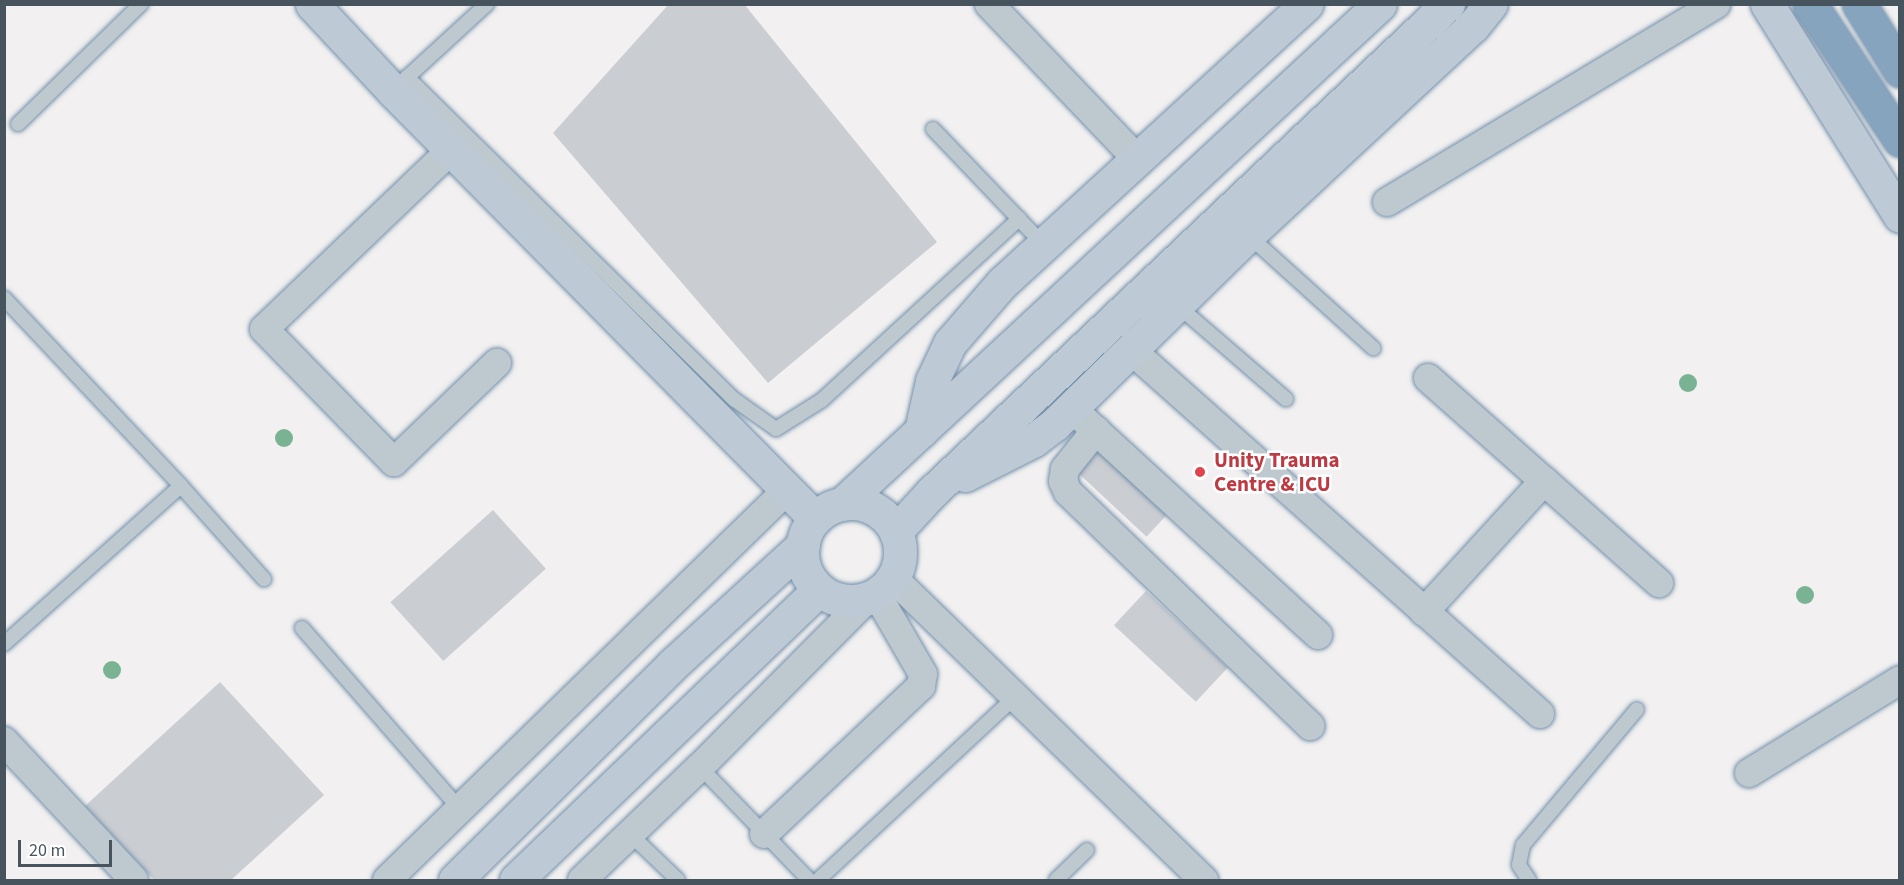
<!DOCTYPE html>
<html>
<head>
<meta charset="utf-8">
<style>
  body { margin:0 }
  #map { position:relative; width:1904px; height:885px; overflow:hidden; background:#f2f0f0; font-family:"Source Sans 3",sans-serif }
  div>[style] { position:absolute }
  .building>* { inset:0; background:#cacdd2; transform-origin:0 0 }
  .roads { filter:drop-shadow(0 0 2px #7290ab) drop-shadow(0 0 2px #7290ab) }
  .lane>* { height:14px; margin:-7px; padding:0 7px; transform-origin:7px; border-radius:7px; background:#bdc8cf }
  .street>* { height:28px; margin:-14px; padding:0 14px; transform-origin:14px; border-radius:14px; background:#bdc8cf }
  .secondary>* { height:33px; margin:-16.5px; padding:0 16.5px; transform-origin:16.5px; border-radius:16.5px; background:#bdc9d4 }
  .secondary>.ring { margin:-16.5px; padding:0; box-sizing:content-box; background:none; border:33px solid #bdc9d4; border-radius:50% }
  .highway>* { height:33px; margin:-16.5px; padding:0 16.5px; transform-origin:16.5px; border-radius:16.5px; background:#87a4bf }
  .trees>* { width:18px; height:18px; margin:-9px; border-radius:50%; background:#79b393 }
  .dots>* { width:16px; height:16px; translate:-50% -50%; box-sizing:border-box; border:3px solid #fff; border-radius:50% }
  span { translate:-50% -50%; white-space:nowrap; text-align:center; line-height:1.15; -webkit-text-stroke:5px #fff; paint-order:stroke }
  .health-label { font-size:21px; color:#be3a42; font-weight:700 }
  .left { translate:0 -50%; text-align:left }
  .frame { position:absolute; inset:0; border:6px solid #47545e; pointer-events:none }
  .scale { position:absolute; left:18px; top:840px; width:94px; height:27px; box-sizing:border-box; border:3px solid #47545e; border-top:0; padding-left:8px; font-size:18px; line-height:21px; white-space:nowrap; color:#47545e; -webkit-text-stroke:4px #fff; paint-order:stroke }
</style>
</head>
<body>
<div id="map">
  <div class="building">
    <i style="clip-path:polygon(669px 4px,744px 4px,937px 242px,768px 383px,553px 133px)"></i>
    <i style="left:1098px;top:445px;width:98px;height:34px;rotate:43deg"></i>
    <i style="left:493px;top:510px;width:79px;height:138px;rotate:48deg"></i>
    <i style="left:1146px;top:591px;width:112px;height:47px;rotate:43deg"></i>
    <i style="clip-path:polygon(220px 682px,324px 795px,231px 880px,154px 880px,85px 806px)"></i>
  </div>
  <div class="roads">
    <div class="lane">
      <i style="left:407px;top:77px;width:460px;rotate:44.6deg"></i>
      <i style="left:735px;top:400px;width:50px;rotate:35.3deg"></i>
      <i style="left:776px;top:429px;width:54px;rotate:-32.2deg"></i>
      <i style="left:822px;top:400px;width:268px;rotate:-42.6deg"></i>
      <i style="left:401px;top:83px;width:117px;rotate:-42.6deg"></i>
      <i style="left:18px;top:124px;width:172px;rotate:-44.3deg"></i>
      <i style="left:933px;top:129px;width:161px;rotate:46.3deg"></i>
      <i style="left:1248px;top:235px;width:169px;rotate:42.1deg"></i>
      <i style="left:4px;top:298px;width:258px;rotate:46.7deg"></i>
      <i style="left:181px;top:486px;width:125px;rotate:48.3deg"></i>
      <i style="left:1177px;top:305px;width:144px;rotate:40.8deg"></i>
      <i style="left:302px;top:628px;width:240px;rotate:48.9deg"></i>
      <i style="left:4px;top:644px;width:237px;rotate:-41.8deg"></i>
      <i style="left:700px;top:767px;width:157px;rotate:46deg"></i>
      <i style="left:630px;top:834px;width:66px;rotate:43.8deg"></i>
      <i style="left:818px;top:880px;width:269px;rotate:-42.9deg"></i>
      <i style="left:1056px;top:880px;width:43px;rotate:-44.1deg"></i>
      <i style="left:1529px;top:880px;width:18px;rotate:-124deg"></i>
      <i style="left:1519px;top:865px;width:20px;rotate:-79deg"></i>
      <i style="left:1523px;top:845px;width:177px;rotate:-50deg"></i>
    </div>
    <div class="street">
      <i style="left:989px;top:4px;width:214px;rotate:46.3deg"></i>
      <i style="left:452px;top:149px;width:260px;rotate:136.2deg"></i>
      <i style="left:264px;top:329px;width:186px;rotate:45.7deg"></i>
      <i style="left:394px;top:462px;width:143px;rotate:-43.9deg"></i>
      <i style="left:1387px;top:202px;width:384px;rotate:-31deg"></i>
      <i style="left:1130px;top:349px;width:549px;rotate:41.68deg"></i>
      <i style="left:1428px;top:378px;width:309px;rotate:41.6deg"></i>
      <i style="left:1081px;top:417px;width:322px;rotate:42.6deg"></i>
      <i style="left:1096px;top:430px;width:50px;rotate:128.5deg"></i>
      <i style="left:1065px;top:469px;width:12px;rotate:99deg"></i>
      <i style="left:1063px;top:481px;width:12px;rotate:66deg"></i>
      <i style="left:1068px;top:492px;width:337px;rotate:44deg"></i>
      <i style="left:893px;top:578px;width:434px;rotate:44.2deg"></i>
      <i style="left:1424px;top:612px;width:178px;rotate:-47.5deg"></i>
      <i style="left:4px;top:741px;width:190px;rotate:46.9deg"></i>
      <i style="left:1749px;top:773px;width:177px;rotate:-31.6deg"></i>
      <i style="left:764px;top:834px;width:216px;rotate:-43.3deg"></i>
      <i style="left:921px;top:686px;width:12px;rotate:-81deg"></i>
      <i style="left:923px;top:674px;width:94px;rotate:-120.1deg"></i>
      <i style="left:387px;top:880px;width:559px;rotate:-44.27deg"></i>
      <i style="left:582px;top:880px;width:163px;rotate:-43.8deg"></i>
      <i style="left:700px;top:767px;width:237px;rotate:-45.2deg"></i>
    </div>
    <div class="secondary">
      <i style="left:312px;top:4px;width:120px;rotate:47deg"></i>
      <i style="left:394px;top:92px;width:599px;rotate:45.34deg"></i>
      <i style="left:1767px;top:4px;width:250px;rotate:57.9deg"></i>
      <i style="left:921px;top:431px;width:51px;rotate:-77.6deg"></i>
      <i style="left:932px;top:381px;width:42px;rotate:-64.7deg"></i>
      <i style="left:950px;top:343px;width:79px;rotate:-49.1deg"></i>
      <i style="left:1002px;top:283px;width:413px;rotate:-42.5deg"></i>
      <i style="left:965px;top:475px;width:77px;rotate:-26.9deg"></i>
      <i style="left:1034px;top:440px;width:26px;rotate:-37deg"></i>
      <i style="left:1055px;top:424px;width:270px;rotate:-44.4deg"></i>
      <i style="left:1248px;top:235px;width:307px;rotate:-42.9deg"></i>
      <i style="left:1473px;top:26px;width:28px;rotate:-51deg"></i>
      <i class="ring" style="left:802px;top:503px;width:65px;height:65px"></i>
      <i style="left:842px;top:504px;width:734px;rotate:-42.9deg"></i>
      <i style="left:896px;top:531px;width:52px;rotate:-47.4deg"></i>
      <i style="left:931px;top:493px;width:712px;rotate:-43.41deg"></i>
      <i style="left:455px;top:880px;width:304px;rotate:-44.7deg"></i>
      <i style="left:671px;top:666px;width:179px;rotate:-42.5deg"></i>
      <i style="left:516px;top:880px;width:420px;rotate:-43.8deg"></i>
    </div>
    <div class="highway">
      <i style="left:1810px;top:4px;width:163px;rotate:56.5deg"></i>
      <i style="left:1859px;top:4px;width:78px;rotate:58.2deg"></i>
    </div>
  </div>
  <div class="trees">
    <i style="left:1688px;top:383px"></i>
    <i style="left:284px;top:438px"></i>
    <i style="left:1805px;top:595px"></i>
    <i style="left:112px;top:670px"></i>
  </div>
  <div class="dots">
    <i style="left:1200px;top:472px;background:#e0444e"></i>
  </div>
  <div class="health-label">
    <span class="left" style="left:1214px;top:472px">Unity Trauma<br>Centre &amp; ICU</span>
  </div>
  <div class="frame"></div>
  <div class="scale">20 m</div>
</div>
</body>
</html>
